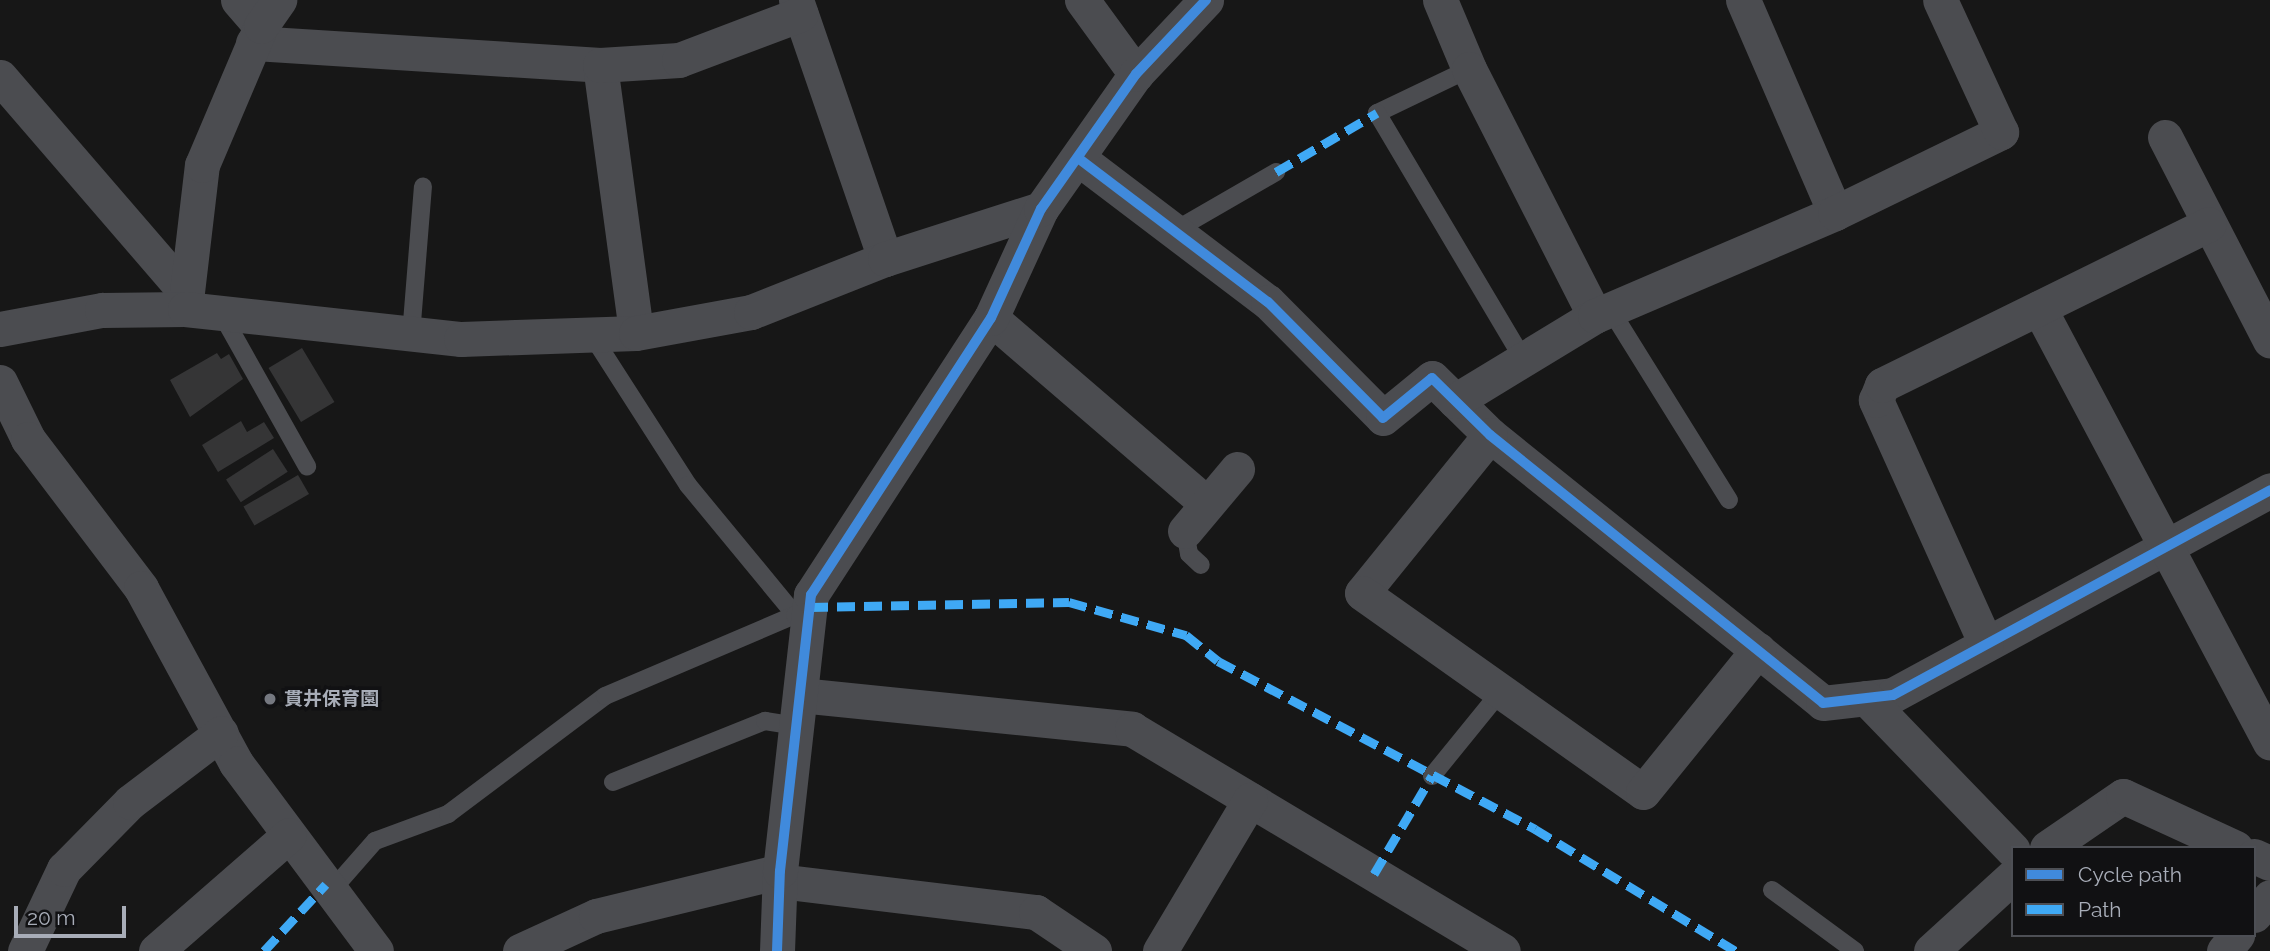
<!DOCTYPE html>
<html>
<head>
<meta charset="utf-8">
<style>
  body { margin:0 }
  #map { position:relative; width:2270px; height:951px; overflow:hidden; background:#171717; font-family:Raleway,"Noto Sans JP",sans-serif }
  div>[style] { position:absolute }
  .building>* { inset:0; background:#353536; transform-origin:0 0 }
  .lane>* { height:18px; margin:-9px; padding:0 9px; transform-origin:9px; border-radius:9px; background:#4b4c50 }
  .street>* { height:35px; margin:-17.5px; padding:0 17.5px; transform-origin:17.5px; border-radius:17.5px; background:#4b4c50 }
  .quiet>* { height:9px; margin-top:-4.5px; transform-origin:0; background:repeating-linear-gradient(90deg,#3fa9f5 0 18px,transparent 0 27px) }
  .cycleway>* { height:10px; margin:-5px; padding:0 5px; transform-origin:5px; border-radius:5px; background:#408adc }
  .dots>* { width:19px; height:19px; translate:-50% -50%; box-sizing:border-box; border:4px solid #111113; border-radius:50% }
  span { translate:-50% -50%; white-space:nowrap; text-align:center; line-height:1.15; -webkit-text-stroke:7px #111113; paint-order:stroke }
  .poi-label { font-size:19px; color:#a8adb8; font-weight:700 }
  .left { translate:0 -50%; text-align:left }
  .legend { position:absolute; left:2011px; top:846px; width:245px; height:91px; box-sizing:border-box; background:#111113; border:2px solid #4d4f55; margin:0; padding:9px 12px; list-style:none; font-size:21px; color:#a8adb8 }
  .legend li { display:flex; align-items:center; gap:14px; height:35px }
  .legend b { width:35px; border:2px solid #4d4f55 }
  .scale { position:absolute; left:14px; top:906px; width:112px; height:32px; box-sizing:border-box; border:4px solid #a8adb8; border-top:0; padding-left:9px; font-size:21px; line-height:24px; white-space:nowrap; color:#a8adb8; -webkit-text-stroke:5px #111113; paint-order:stroke }
</style>
</head>
<body>
<div id="map">
  <div class="building">
    <i style="left:302px;top:348px;width:63px;height:39px;rotate:59deg"></i>
    <i style="clip-path:polygon(217px 353px,221px 359px,229px 354px,243px 379px,190px 417px,170px 380px)"></i>
    <i style="clip-path:polygon(241px 421px,247px 432px,264px 422px,274px 438px,218px 472px,202px 445px)"></i>
    <i style="left:273px;top:449px;width:27px;height:56px;rotate:57deg"></i>
    <i style="left:298px;top:475px;width:22px;height:63px;rotate:60deg"></i>
  </div>
  <div class="lane">
    <i style="left:1469px;top:69px;width:102px;rotate:154.4deg"></i>
    <i style="left:1377px;top:113px;width:286px;rotate:59.3deg"></i>
    <i style="left:1174px;top:231px;width:118px;rotate:-30deg"></i>
    <i style="left:1610px;top:309px;width:225px;rotate:58.1deg"></i>
    <i style="left:221px;top:313px;width:176px;rotate:60.7deg"></i>
    <i style="left:411px;top:335px;width:149px;rotate:-85.4deg"></i>
    <i style="left:593px;top:337px;width:176px;rotate:57.3deg"></i>
    <i style="left:688px;top:485px;width:168px;rotate:50.5deg"></i>
    <i style="left:1185px;top:531px;width:23px;rotate:80deg"></i>
    <i style="left:1189px;top:554px;width:16px;rotate:43deg"></i>
    <i style="left:1432px;top:776px;width:109px;rotate:-50.9deg"></i>
    <i style="left:613px;top:782px;width:164px;rotate:-21.9deg"></i>
    <i style="left:765px;top:721px;width:32px;rotate:9deg"></i>
    <i style="left:1772px;top:890px;width:103px;rotate:36.3deg"></i>
    <i style="left:331px;top:891px;width:67px;rotate:-48.7deg"></i>
    <i style="left:375px;top:841px;width:78px;rotate:-20.3deg"></i>
    <i style="left:448px;top:814px;width:196px;rotate:-36.9deg"></i>
    <i style="left:605px;top:696px;width:207px;rotate:-23.1deg"></i>
    <i style="left:795px;top:615px;width:14px"></i>
  </div>
  <div class="street">
    <i style="left:238px;top:0;width:35px;rotate:49deg"></i>
    <i style="left:796px;top:0;width:274px;rotate:71deg"></i>
    <i style="left:1082px;top:0;width:92px;rotate:53.9deg"></i>
    <i style="left:1440px;top:0;width:75px;rotate:67.2deg"></i>
    <i style="left:1469px;top:69px;width:277px;rotate:63deg"></i>
    <i style="left:1743px;top:0;width:232px;rotate:66.6deg"></i>
    <i style="left:253px;top:43px;width:348px;rotate:3.6deg"></i>
    <i style="left:600px;top:65px;width:270px;rotate:82.3deg"></i>
    <i style="left:600px;top:65px;width:79px;rotate:-3.6deg"></i>
    <i style="left:679px;top:60px;width:130px;rotate:-20.7deg"></i>
    <i style="left:0;top:77px;width:286px;rotate:49.2deg"></i>
    <i style="left:2165px;top:137px;width:229px;rotate:62.7deg"></i>
    <i style="left:1078px;top:158px;width:238px;rotate:37.2deg"></i>
    <i style="left:1268px;top:302px;width:163px;rotate:45.2deg"></i>
    <i style="left:1383px;top:418px;width:63px;rotate:-39.2deg"></i>
    <i style="left:1432px;top:378px;width:81px;rotate:44.5deg"></i>
    <i style="left:1490px;top:435px;width:427px;rotate:38.8deg"></i>
    <i style="left:1823px;top:703px;width:70px;rotate:-6.5deg"></i>
    <i style="left:1893px;top:695px;width:429px;rotate:-28.5deg"></i>
    <i style="left:2039px;top:308px;width:492px;rotate:62deg"></i>
    <i style="left:185px;top:309px;width:145px;rotate:-83.3deg"></i>
    <i style="left:202px;top:165px;width:151px;rotate:-67deg"></i>
    <i style="left:261px;top:26px;width:32px;rotate:-55deg"></i>
    <i style="left:991px;top:318px;width:284px;rotate:40.7deg"></i>
    <i style="left:0;top:329px;width:104px;rotate:-10.6deg"></i>
    <i style="left:102px;top:310px;width:83px;rotate:-0.7deg"></i>
    <i style="left:185px;top:309px;width:278px;rotate:6.2deg"></i>
    <i style="left:461px;top:339px;width:175px;rotate:-2deg"></i>
    <i style="left:636px;top:333px;width:117px;rotate:-10.3deg"></i>
    <i style="left:751px;top:312px;width:144px;rotate:-21.6deg"></i>
    <i style="left:885px;top:259px;width:164px;rotate:-17.8deg"></i>
    <i style="left:0;top:382px;width:64px;rotate:63.8deg"></i>
    <i style="left:28px;top:439px;width:187px;rotate:52.8deg"></i>
    <i style="left:141px;top:588px;width:199px;rotate:61.5deg"></i>
    <i style="left:236px;top:763px;width:234px;rotate:53.3deg"></i>
    <i style="left:1455px;top:401px;width:164px;rotate:-31.3deg"></i>
    <i style="left:1595px;top:316px;width:261px;rotate:-23.2deg"></i>
    <i style="left:1835px;top:213px;width:185px;rotate:-26deg"></i>
    <i style="left:2001px;top:132px;width:145px;rotate:-114.8deg"></i>
    <i style="left:1490px;top:435px;width:203px;rotate:129deg"></i>
    <i style="left:1362px;top:593px;width:344px;rotate:35.3deg"></i>
    <i style="left:1643px;top:792px;width:183px;rotate:-51deg"></i>
    <i style="left:1185px;top:531px;width:81px;rotate:-50deg"></i>
    <i style="left:1986px;top:644px;width:268px;rotate:-114.3deg"></i>
    <i style="left:1876px;top:400px;width:16px;rotate:-68deg"></i>
    <i style="left:1882px;top:385px;width:364px;rotate:-26.2deg"></i>
    <i style="left:800px;top:695px;width:334px;rotate:5.8deg"></i>
    <i style="left:1132px;top:729px;width:432px;rotate:30.9deg"></i>
    <i style="left:1866px;top:698px;width:211px;rotate:46deg"></i>
    <i style="left:2047px;top:848px;width:92px;rotate:-34.4deg"></i>
    <i style="left:2123px;top:796px;width:124px;rotate:24.7deg"></i>
    <i style="left:2254px;top:856px;width:17px;rotate:24deg"></i>
    <i style="left:779px;top:881px;width:259px;rotate:6.9deg"></i>
    <i style="left:1036px;top:912px;width:70px;rotate:33.9deg"></i>
    <i style="left:2254px;top:915px;width:24px;rotate:-48deg"></i>
    <i style="left:25px;top:951px;width:91px;rotate:-64.6deg"></i>
    <i style="left:64px;top:869px;width:94px;rotate:-45.4deg"></i>
    <i style="left:130px;top:802px;width:114px;rotate:-37.2deg"></i>
    <i style="left:156px;top:951px;width:176px;rotate:-41.1deg"></i>
    <i style="left:520px;top:951px;width:84px;rotate:-24.7deg"></i>
    <i style="left:596px;top:916px;width:189px;rotate:-13.7deg"></i>
    <i style="left:777px;top:951px;width:80px;rotate:-87.9deg"></i>
    <i style="left:780px;top:871px;width:278px;rotate:-83.6deg"></i>
    <i style="left:811px;top:595px;width:330px;rotate:-57deg"></i>
    <i style="left:991px;top:318px;width:120px;rotate:-65.4deg"></i>
    <i style="left:1041px;top:209px;width:165px;rotate:-54.9deg"></i>
    <i style="left:1136px;top:74px;width:102px;rotate:-46.6deg"></i>
    <i style="left:1160px;top:951px;width:176px;rotate:-59.2deg"></i>
    <i style="left:1931px;top:951px;width:111px;rotate:-42.4deg"></i>
    <i style="left:2224px;top:951px;width:21px;rotate:-51deg"></i>
  </div>
  <div class="quiet">
    <i style="left:1276px;top:172px;width:117px;rotate:-30.3deg"></i>
    <i style="left:810px;top:607px;width:259px;rotate:-1.1deg"></i>
    <i style="left:1069px;top:602px;width:122px;rotate:15.8deg"></i>
    <i style="left:1186px;top:635px;width:41px;rotate:39.1deg"></i>
    <i style="left:1218px;top:661px;width:359px;rotate:27.9deg"></i>
    <i style="left:1535px;top:829px;width:235px;rotate:31.3deg"></i>
    <i style="left:1374px;top:874px;width:114px;rotate:-59.4deg"></i>
    <i style="left:264px;top:951px;width:91px;rotate:-47.2deg"></i>
  </div>
  <div class="cycleway">
    <i style="left:1078px;top:158px;width:238px;rotate:37.2deg"></i>
    <i style="left:1268px;top:302px;width:163px;rotate:45.2deg"></i>
    <i style="left:1383px;top:418px;width:63px;rotate:-39.2deg"></i>
    <i style="left:1432px;top:378px;width:81px;rotate:44.5deg"></i>
    <i style="left:1490px;top:435px;width:427px;rotate:38.8deg"></i>
    <i style="left:1823px;top:703px;width:70px;rotate:-6.5deg"></i>
    <i style="left:1893px;top:695px;width:429px;rotate:-28.5deg"></i>
    <i style="left:777px;top:951px;width:80px;rotate:-87.9deg"></i>
    <i style="left:780px;top:871px;width:278px;rotate:-83.6deg"></i>
    <i style="left:811px;top:595px;width:330px;rotate:-57deg"></i>
    <i style="left:991px;top:318px;width:120px;rotate:-65.4deg"></i>
    <i style="left:1041px;top:209px;width:165px;rotate:-54.9deg"></i>
    <i style="left:1136px;top:74px;width:102px;rotate:-46.6deg"></i>
  </div>
  <div class="dots">
    <i style="left:270px;top:699px;background:#757880"></i>
  </div>
  <div class="poi-label">
    <span class="left" style="left:284px;top:699px">貫井保育園</span>
  </div>
  <ul class="legend">
  <li><b style="height:9px;background:#408adc"></b>Cycle path</li>
  <li><b style="height:9px;background:#3fa9f5"></b>Path</li>
  </ul>
  <div class="scale">20 m</div>
</div>
</body>
</html>
